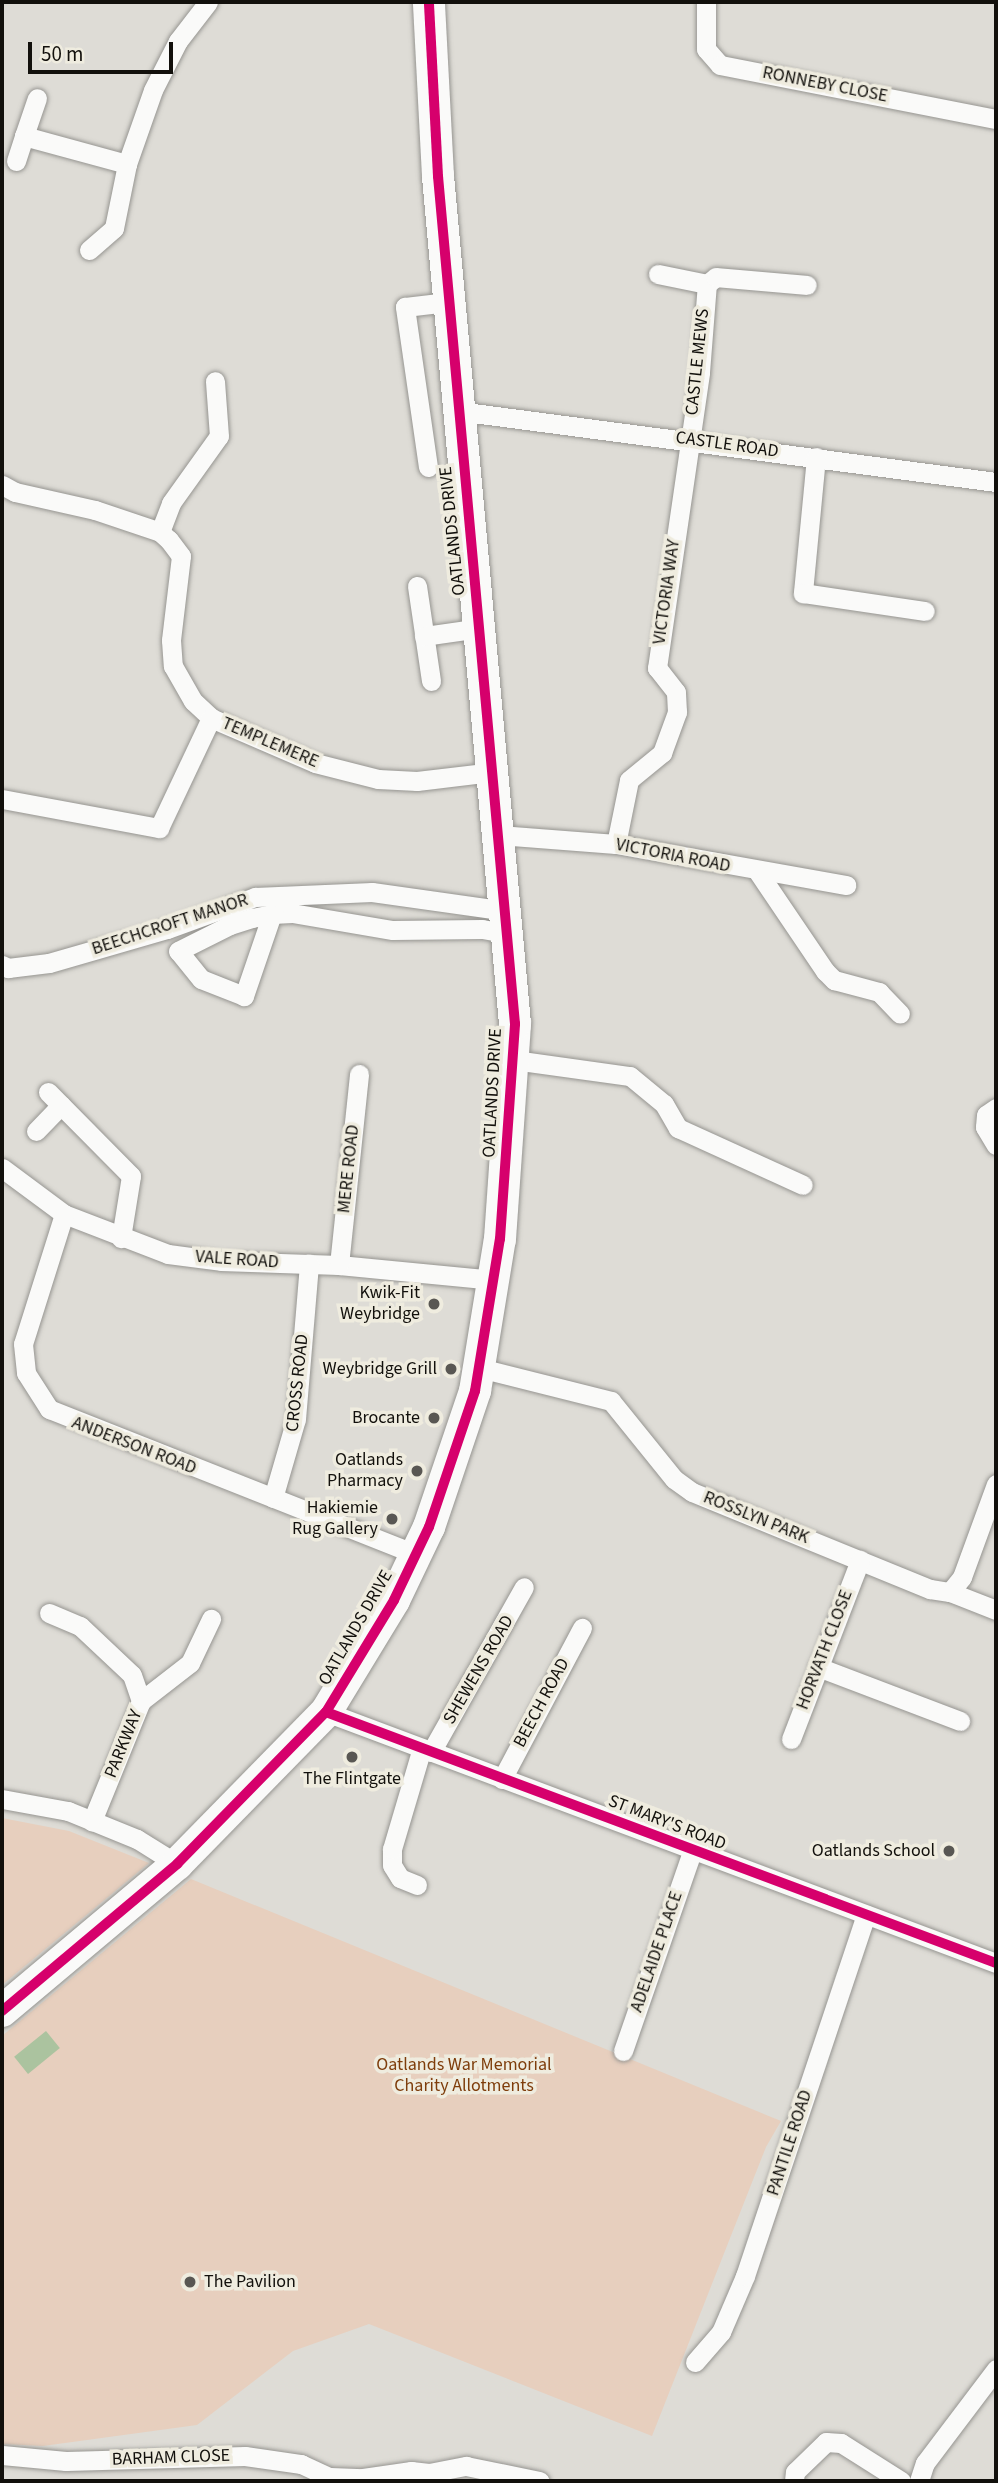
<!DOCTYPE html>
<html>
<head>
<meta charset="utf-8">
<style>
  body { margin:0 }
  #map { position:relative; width:998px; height:2483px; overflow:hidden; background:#dedcd6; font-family:"Source Sans 3",sans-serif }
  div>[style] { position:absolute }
  .green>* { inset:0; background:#e7cfbe }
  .water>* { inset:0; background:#abc39f; transform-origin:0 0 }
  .roads { filter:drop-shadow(0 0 2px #969591) drop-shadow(0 0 2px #969591) }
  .street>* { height:19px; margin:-9.5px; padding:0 9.5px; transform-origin:9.5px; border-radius:9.5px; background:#fafaf9 }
  .primary>* { height:32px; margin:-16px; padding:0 16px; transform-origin:16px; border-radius:16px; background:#fafaf9 }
  .cycleway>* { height:10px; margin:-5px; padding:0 5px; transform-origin:5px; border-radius:5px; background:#d6006c }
  .dots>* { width:19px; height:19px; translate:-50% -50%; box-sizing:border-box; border:4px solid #efecdf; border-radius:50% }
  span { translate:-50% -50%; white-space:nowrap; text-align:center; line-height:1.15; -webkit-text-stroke:7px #efecdf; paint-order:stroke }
  .street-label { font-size:18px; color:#12100c }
  .poi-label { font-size:18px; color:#12100c }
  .right { translate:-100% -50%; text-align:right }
  .left { translate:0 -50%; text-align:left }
  .park-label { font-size:18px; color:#7e3d0b }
  .frame { position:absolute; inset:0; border:4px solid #12100c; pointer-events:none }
  .scale { position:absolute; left:28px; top:42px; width:145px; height:32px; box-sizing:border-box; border:4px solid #12100c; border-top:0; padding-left:9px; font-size:21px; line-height:24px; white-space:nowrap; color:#12100c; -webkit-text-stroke:5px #efecdf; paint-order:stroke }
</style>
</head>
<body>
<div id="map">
  <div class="green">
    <i style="clip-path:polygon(2px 1818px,69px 1831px,149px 1863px,2px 1985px)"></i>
    <i style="clip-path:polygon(191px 1879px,781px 2121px,766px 2147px,652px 2436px,369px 2324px,293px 2351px,197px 2425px,43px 2446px,2px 2444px,2px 2036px)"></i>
  </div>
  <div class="water">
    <i style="left:46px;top:2031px;width:22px;height:41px;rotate:51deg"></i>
  </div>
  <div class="roads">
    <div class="street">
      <i style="left:706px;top:2px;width:47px;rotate:90deg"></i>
      <i style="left:706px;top:49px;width:21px;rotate:49deg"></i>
      <i style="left:720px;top:65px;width:281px;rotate:11.1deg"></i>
      <i style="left:24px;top:136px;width:40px;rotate:-71.1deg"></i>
      <i style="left:16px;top:161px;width:26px;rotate:-72deg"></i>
      <i style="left:24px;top:136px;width:107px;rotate:15.2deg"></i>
      <i style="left:127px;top:164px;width:78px;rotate:-70.6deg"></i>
      <i style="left:153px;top:90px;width:55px;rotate:-63deg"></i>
      <i style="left:178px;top:41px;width:49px;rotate:-52.4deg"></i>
      <i style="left:89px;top:250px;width:33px;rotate:-41deg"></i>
      <i style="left:114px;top:228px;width:65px;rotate:-78.5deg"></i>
      <i style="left:658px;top:274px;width:50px;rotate:11.5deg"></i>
      <i style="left:458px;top:411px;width:543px;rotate:7.52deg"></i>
      <i style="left:816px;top:457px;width:137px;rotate:95.5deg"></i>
      <i style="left:803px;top:593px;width:123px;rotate:8.4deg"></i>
      <i style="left:428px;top:467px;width:162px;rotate:-98.2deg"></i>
      <i style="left:405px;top:307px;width:43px;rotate:-6.6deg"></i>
      <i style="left:2px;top:485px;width:15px;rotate:28deg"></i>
      <i style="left:15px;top:492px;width:82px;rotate:12.7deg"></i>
      <i style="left:95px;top:510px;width:69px;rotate:18.7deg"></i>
      <i style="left:160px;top:532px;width:12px;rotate:42deg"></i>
      <i style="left:169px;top:540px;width:20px;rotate:53deg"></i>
      <i style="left:181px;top:556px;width:85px;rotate:96.8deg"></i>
      <i style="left:171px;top:640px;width:26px;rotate:86deg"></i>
      <i style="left:173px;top:666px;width:40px;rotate:60.3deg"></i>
      <i style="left:193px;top:701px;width:25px;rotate:43deg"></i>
      <i style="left:211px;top:718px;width:113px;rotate:23.4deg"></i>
      <i style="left:315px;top:763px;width:65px;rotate:14.3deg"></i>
      <i style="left:378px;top:779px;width:39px;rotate:3deg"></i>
      <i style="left:417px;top:781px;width:77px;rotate:-6.8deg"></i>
      <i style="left:160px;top:532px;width:31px;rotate:-69deg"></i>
      <i style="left:171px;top:503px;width:82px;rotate:-54.4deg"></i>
      <i style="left:219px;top:436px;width:55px;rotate:-94.2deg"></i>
      <i style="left:417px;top:586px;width:96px;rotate:81.6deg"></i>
      <i style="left:424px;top:636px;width:57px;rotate:-8.1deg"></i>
      <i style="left:2px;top:799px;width:160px;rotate:10.5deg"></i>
      <i style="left:159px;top:828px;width:122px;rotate:-64.7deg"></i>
      <i style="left:499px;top:835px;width:117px;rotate:4.4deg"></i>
      <i style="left:616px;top:844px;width:234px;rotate:10.1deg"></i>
      <i style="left:616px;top:844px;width:65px;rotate:-78.5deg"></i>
      <i style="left:629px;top:780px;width:43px;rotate:-39.3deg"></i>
      <i style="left:662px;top:753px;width:44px;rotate:-69.9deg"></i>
      <i style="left:677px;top:712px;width:20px;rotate:-93deg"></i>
      <i style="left:676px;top:692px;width:31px;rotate:-128deg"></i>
      <i style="left:657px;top:668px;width:299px;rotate:-81.7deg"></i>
      <i style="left:700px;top:372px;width:88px;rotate:-85.5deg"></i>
      <i style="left:707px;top:284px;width:11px;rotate:-38deg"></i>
      <i style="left:716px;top:277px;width:91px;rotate:5deg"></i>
      <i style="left:758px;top:872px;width:120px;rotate:55.9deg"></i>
      <i style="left:825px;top:971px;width:13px;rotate:45deg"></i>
      <i style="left:834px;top:980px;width:47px;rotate:14.9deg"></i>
      <i style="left:879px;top:992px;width:30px;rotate:46deg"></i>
      <i style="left:272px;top:914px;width:87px;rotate:108.9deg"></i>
      <i style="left:244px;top:996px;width:46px;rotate:-158.4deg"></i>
      <i style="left:201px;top:979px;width:36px;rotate:-129deg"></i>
      <i style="left:178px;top:951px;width:58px;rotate:-26.6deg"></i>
      <i style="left:230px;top:925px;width:23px;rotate:-18deg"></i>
      <i style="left:252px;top:918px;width:20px;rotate:-11deg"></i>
      <i style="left:272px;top:914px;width:20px;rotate:-3deg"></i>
      <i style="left:292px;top:913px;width:102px;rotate:9.6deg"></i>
      <i style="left:393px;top:930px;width:89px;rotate:-0.6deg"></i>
      <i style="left:482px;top:929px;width:27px;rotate:10deg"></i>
      <i style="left:2px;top:965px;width:7px;rotate:27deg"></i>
      <i style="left:8px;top:968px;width:41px;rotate:-7deg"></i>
      <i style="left:49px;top:963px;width:123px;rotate:-16.1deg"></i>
      <i style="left:167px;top:929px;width:94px;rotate:-20deg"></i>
      <i style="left:255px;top:897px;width:117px;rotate:-2.4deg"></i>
      <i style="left:372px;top:892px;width:137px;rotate:8deg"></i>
      <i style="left:514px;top:1060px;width:117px;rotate:7.9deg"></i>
      <i style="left:630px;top:1076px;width:44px;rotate:39.5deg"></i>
      <i style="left:664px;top:1104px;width:28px;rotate:60deg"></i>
      <i style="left:678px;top:1128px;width:137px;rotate:24.5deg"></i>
      <i style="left:48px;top:1092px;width:118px;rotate:45.3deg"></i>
      <i style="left:131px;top:1176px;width:63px;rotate:99.2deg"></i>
      <i style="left:996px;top:1108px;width:12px;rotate:145deg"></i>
      <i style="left:986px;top:1115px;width:12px;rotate:95deg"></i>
      <i style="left:985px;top:1127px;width:21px;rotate:59deg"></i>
      <i style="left:36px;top:1131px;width:36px;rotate:-46deg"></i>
      <i style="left:2px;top:1168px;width:77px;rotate:36.6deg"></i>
      <i style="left:64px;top:1214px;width:111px;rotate:21deg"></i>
      <i style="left:168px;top:1254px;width:53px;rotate:7.5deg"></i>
      <i style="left:221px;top:1261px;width:118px;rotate:1.9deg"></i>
      <i style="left:339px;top:1265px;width:156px;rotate:5.5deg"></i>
      <i style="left:64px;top:1214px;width:136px;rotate:107.5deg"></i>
      <i style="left:23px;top:1344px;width:29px;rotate:84deg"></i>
      <i style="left:26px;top:1373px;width:43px;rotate:57.4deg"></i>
      <i style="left:49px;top:1409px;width:395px;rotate:21.6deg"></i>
      <i style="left:339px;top:1265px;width:192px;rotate:-84deg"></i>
      <i style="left:480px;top:1368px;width:135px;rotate:14.1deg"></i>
      <i style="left:611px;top:1401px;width:100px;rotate:51.1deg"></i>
      <i style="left:674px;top:1479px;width:22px;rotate:36deg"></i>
      <i style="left:692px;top:1492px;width:257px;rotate:22.2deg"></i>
      <i style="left:930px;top:1589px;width:20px;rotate:9deg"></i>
      <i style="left:950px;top:1592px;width:19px;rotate:-51deg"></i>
      <i style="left:962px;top:1577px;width:99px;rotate:-69.9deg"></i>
      <i style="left:273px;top:1498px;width:82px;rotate:-73.8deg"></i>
      <i style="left:296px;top:1419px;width:156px;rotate:-85.2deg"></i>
      <i style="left:950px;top:1592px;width:49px;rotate:21.4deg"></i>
      <i style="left:49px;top:1613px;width:34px;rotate:23deg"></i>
      <i style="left:80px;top:1626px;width:71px;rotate:43.3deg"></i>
      <i style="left:132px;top:1675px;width:28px;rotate:71deg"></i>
      <i style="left:141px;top:1701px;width:130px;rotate:112.2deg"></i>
      <i style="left:818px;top:1667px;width:152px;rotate:20.8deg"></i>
      <i style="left:141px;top:1701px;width:62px;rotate:-37.8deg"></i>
      <i style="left:190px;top:1663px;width:49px;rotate:-64.5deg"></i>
      <i style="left:326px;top:1712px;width:715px;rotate:20.54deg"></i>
      <i style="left:791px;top:1739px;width:192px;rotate:-68.9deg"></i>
      <i style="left:431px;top:1752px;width:189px;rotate:-60.6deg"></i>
      <i style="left:502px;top:1779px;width:171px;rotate:-62.1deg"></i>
      <i style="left:2px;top:1799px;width:67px;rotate:10.3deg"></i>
      <i style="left:68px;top:1811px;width:74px;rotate:22.1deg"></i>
      <i style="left:137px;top:1839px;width:47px;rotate:32deg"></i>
      <i style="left:417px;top:1885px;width:18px;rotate:-158deg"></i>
      <i style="left:400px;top:1878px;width:15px;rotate:-122deg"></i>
      <i style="left:392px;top:1865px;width:16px;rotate:-90deg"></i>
      <i style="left:392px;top:1849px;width:105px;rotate:-73.5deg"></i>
      <i style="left:623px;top:2051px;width:211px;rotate:-70.9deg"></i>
      <i style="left:695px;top:2362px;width:40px;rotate:-49deg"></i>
      <i style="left:721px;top:2332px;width:61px;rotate:-66.8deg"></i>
      <i style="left:745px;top:2276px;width:381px;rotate:-71.5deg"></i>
      <i style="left:2px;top:2455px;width:64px;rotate:5.4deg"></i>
      <i style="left:66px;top:2461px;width:179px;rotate:-1.6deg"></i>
      <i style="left:245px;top:2456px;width:57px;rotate:8.1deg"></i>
      <i style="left:301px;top:2464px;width:40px;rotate:25deg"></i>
      <i style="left:429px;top:2473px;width:38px;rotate:-11deg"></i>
      <i style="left:466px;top:2466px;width:75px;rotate:11.6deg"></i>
      <i style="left:330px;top:2477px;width:33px;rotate:2deg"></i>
      <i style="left:363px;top:2478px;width:49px;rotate:-8.3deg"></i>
      <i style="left:411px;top:2471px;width:18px;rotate:6deg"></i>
      <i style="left:429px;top:2473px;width:9px;rotate:69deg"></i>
      <i style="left:794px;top:2481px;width:9px;rotate:-84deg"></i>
      <i style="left:795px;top:2472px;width:43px;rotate:-44.1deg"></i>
      <i style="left:826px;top:2442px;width:15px;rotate:4deg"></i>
      <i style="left:841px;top:2443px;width:71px;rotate:32.3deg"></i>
      <i style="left:919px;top:2481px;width:19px;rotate:-72deg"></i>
      <i style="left:925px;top:2463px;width:118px;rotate:-52.9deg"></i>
    </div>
    <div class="primary">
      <i style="left:2px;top:2011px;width:229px;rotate:-40deg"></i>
      <i style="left:177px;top:1864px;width:213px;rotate:-45.6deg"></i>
      <i style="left:326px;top:1712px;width:131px;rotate:-58.7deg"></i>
      <i style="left:394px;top:1600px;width:81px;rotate:-64.4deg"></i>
      <i style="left:429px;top:1527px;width:144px;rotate:-71.3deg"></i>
      <i style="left:475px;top:1391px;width:154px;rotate:-80.7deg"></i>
      <i style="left:500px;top:1239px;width:216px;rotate:-86deg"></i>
      <i style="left:515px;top:1024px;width:851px;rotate:-95.19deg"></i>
      <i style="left:438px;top:176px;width:174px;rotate:-93deg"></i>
    </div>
  </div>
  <div class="cycleway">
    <i style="left:326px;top:1712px;width:715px;rotate:20.54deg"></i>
    <i style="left:2px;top:2011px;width:229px;rotate:-40deg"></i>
    <i style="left:177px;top:1864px;width:213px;rotate:-45.6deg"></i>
    <i style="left:326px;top:1712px;width:131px;rotate:-58.7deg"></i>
    <i style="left:394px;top:1600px;width:81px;rotate:-64.4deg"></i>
    <i style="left:429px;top:1527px;width:144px;rotate:-71.3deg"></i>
    <i style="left:475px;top:1391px;width:154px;rotate:-80.7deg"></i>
    <i style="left:500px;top:1239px;width:216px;rotate:-86deg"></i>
    <i style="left:515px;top:1024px;width:851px;rotate:-95.19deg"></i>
    <i style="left:438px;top:176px;width:174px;rotate:-93deg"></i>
  </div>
  <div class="dots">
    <i style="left:434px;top:1304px;background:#595753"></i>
    <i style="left:451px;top:1369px;background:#595753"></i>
    <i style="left:434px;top:1418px;background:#595753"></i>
    <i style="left:417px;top:1471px;background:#595753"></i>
    <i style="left:392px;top:1519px;background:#595753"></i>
    <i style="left:352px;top:1757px;background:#595753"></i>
    <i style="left:949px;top:1851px;background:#595753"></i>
    <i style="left:190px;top:2282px;background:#595753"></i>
  </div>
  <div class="street-label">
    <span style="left:825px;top:85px;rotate:11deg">RONNEBY CLOSE</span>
    <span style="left:698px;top:362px;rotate:-84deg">CASTLE MEWS</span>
    <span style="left:727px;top:445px;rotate:8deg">CASTLE ROAD</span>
    <span style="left:453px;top:531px;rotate:-96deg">OATLANDS DRIVE</span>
    <span style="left:667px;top:592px;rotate:-82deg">VICTORIA WAY</span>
    <span style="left:270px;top:743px;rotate:23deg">TEMPLEMERE</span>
    <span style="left:673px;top:856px;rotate:11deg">VICTORIA ROAD</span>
    <span style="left:170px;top:925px;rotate:-18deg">BEECHCROFT MANOR</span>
    <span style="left:493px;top:1093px;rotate:-87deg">OATLANDS DRIVE</span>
    <span style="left:349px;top:1169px;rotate:-84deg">MERE ROAD</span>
    <span style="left:237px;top:1260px;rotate:4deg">VALE ROAD</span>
    <span style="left:298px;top:1383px;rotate:-84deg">CROSS ROAD</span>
    <span style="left:134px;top:1446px;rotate:21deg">ANDERSON ROAD</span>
    <span style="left:756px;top:1518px;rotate:22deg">ROSSLYN PARK</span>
    <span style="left:356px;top:1628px;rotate:-60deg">OATLANDS DRIVE</span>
    <span style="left:825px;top:1650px;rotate:-69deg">HORVATH CLOSE</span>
    <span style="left:479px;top:1670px;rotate:-60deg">SHEWENS ROAD</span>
    <span style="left:542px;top:1703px;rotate:-62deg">BEECH ROAD</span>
    <span style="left:124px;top:1744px;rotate:-68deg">PARKWAY</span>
    <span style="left:667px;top:1823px;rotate:21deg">ST MARY'S ROAD</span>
    <span style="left:657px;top:1952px;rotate:-71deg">ADELAIDE PLACE</span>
    <span style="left:790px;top:2143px;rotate:-72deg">PANTILE ROAD</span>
    <span style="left:171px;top:2458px;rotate:-2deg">BARHAM CLOSE</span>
  </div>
  <div class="poi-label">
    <span class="right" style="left:420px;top:1304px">Kwik-Fit<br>Weybridge</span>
    <span class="right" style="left:437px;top:1369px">Weybridge Grill</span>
    <span class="right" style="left:420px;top:1418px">Brocante</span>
    <span class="right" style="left:403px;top:1471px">Oatlands<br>Pharmacy</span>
    <span class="right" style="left:378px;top:1519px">Hakiemie<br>Rug Gallery</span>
    <span style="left:352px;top:1779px">The Flintgate</span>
    <span class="right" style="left:935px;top:1851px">Oatlands School</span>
    <span class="left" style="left:204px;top:2282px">The Pavilion</span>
  </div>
  <div class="park-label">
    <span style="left:464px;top:2076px">Oatlands War Memorial<br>Charity Allotments</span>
  </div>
  <div class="frame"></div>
  <div class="scale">50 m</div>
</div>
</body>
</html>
